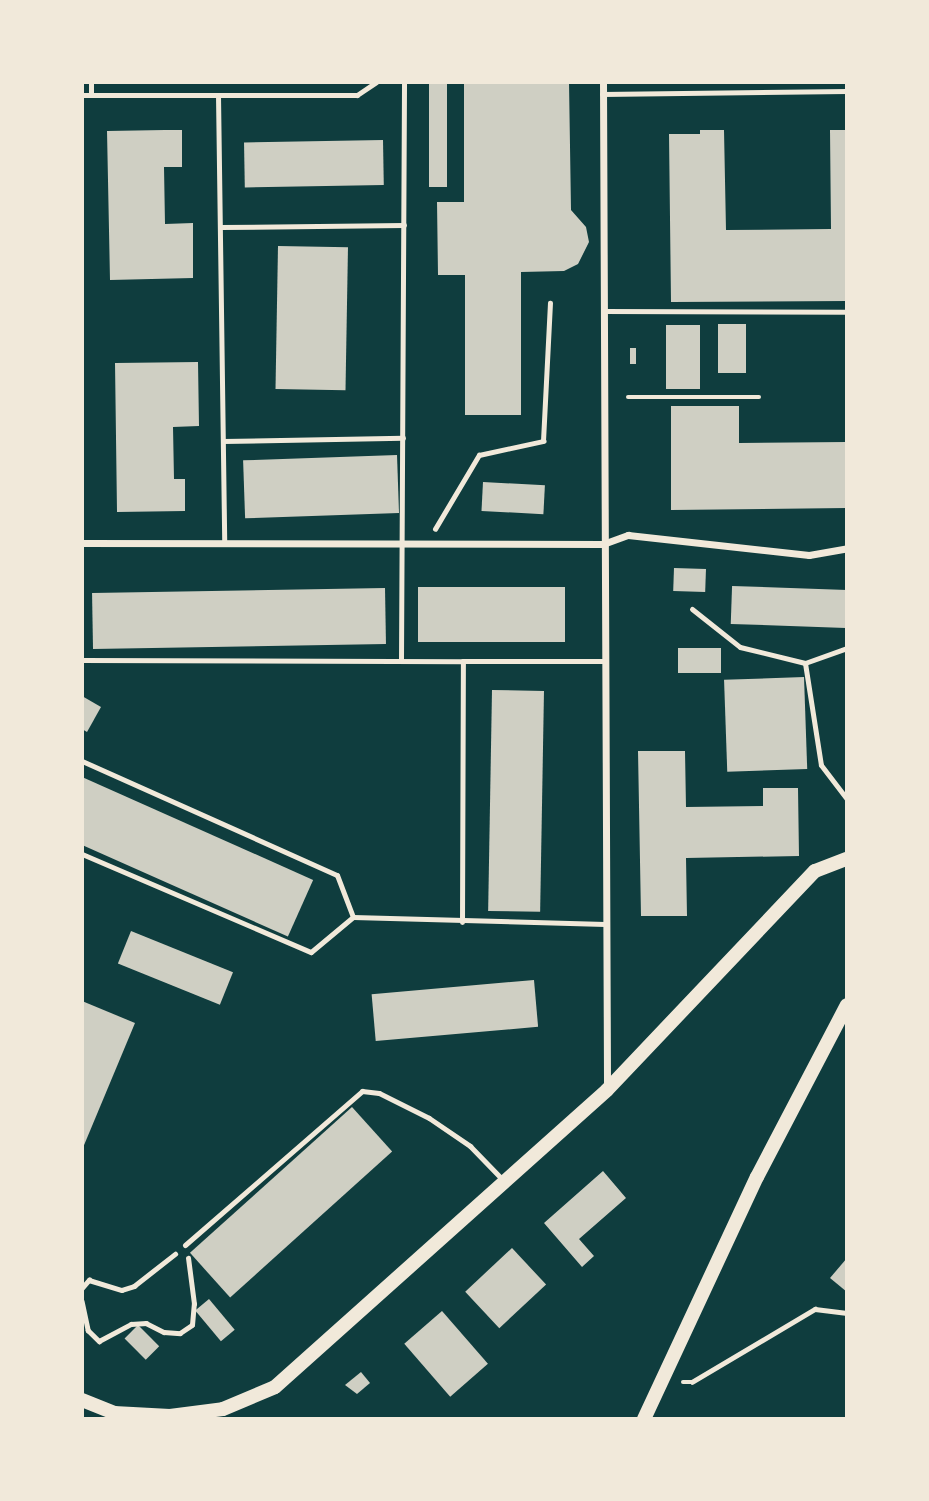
<!DOCTYPE html>
<html>
<head>
<meta charset="utf-8">
<style>
  body { margin:0 }
  #map { position:relative; width:929px; height:1501px; overflow:hidden; background:#0f3d3e; font-family:"Fira Sans Condensed",sans-serif }
  div>[style] { position:absolute }
  .building>* { inset:0; background:#cfcfc3; transform-origin:0 0 }
  .path>* { height:4.5px; margin:-2.25px; padding:0 2.25px; transform-origin:2.25px; border-radius:2.25px; background:#f1e9da }
  .service>* { height:5px; margin:-2.5px; padding:0 2.5px; transform-origin:2.5px; border-radius:2.5px; background:#f1e9da }
  .minor>* { height:7px; margin:-3.5px; padding:0 3.5px; transform-origin:3.5px; border-radius:3.5px; background:#f1e9da }
  .secondary>* { height:14px; margin:-7px; padding:0 7px; transform-origin:7px; border-radius:7px; background:#f1e9da }
  span { translate:-50% -50%; white-space:nowrap; text-align:center; line-height:1.15; -webkit-text-stroke:6px #f1e9da; paint-order:stroke }
  .frame { position:absolute; inset:0; border:84px solid #f1e9da; pointer-events:none }
</style>
</head>
<body>
<div id="map">
  <div class="building">
    <i style="left:429px;top:82px;width:18px;height:105px"></i>
    <i style="clip-path:polygon(464px 82px,569px 82px,571px 210px,586px 227px,589px 242px,578px 264px,564px 271px,521px 272px,521px 415px,465px 415px,465px 275px,438px 275px,437px 202px,464px 202px)"></i>
    <i style="clip-path:polygon(165px 130px,182px 130px,182px 167px,164px 167px,165px 224px,193px 223px,193px 278px,110px 280px,107px 131px)"></i>
    <i style="clip-path:polygon(700px 130px,724px 130px,726px 230px,831px 229px,830px 130px,847px 130px,847px 301px,671px 302px,669px 134px,700px 134px)"></i>
    <i style="left:383px;top:140px;width:45px;height:139px;rotate:89deg"></i>
    <i style="left:278px;top:246px;width:70px;height:143px;rotate:1deg"></i>
    <i style="left:718px;top:324px;width:28px;height:49px"></i>
    <i style="left:666px;top:325px;width:34px;height:64px"></i>
    <i style="left:636px;top:348px;width:16px;height:6px;rotate:90deg"></i>
    <i style="clip-path:polygon(198px 362px,199px 426px,173px 427px,174px 479px,185px 479px,185px 511px,117px 512px,115px 363px)"></i>
    <i style="clip-path:polygon(671px 406px,739px 406px,739px 443px,847px 442px,847px 508px,671px 510px)"></i>
    <i style="left:397px;top:455px;width:58px;height:154px;rotate:88deg"></i>
    <i style="left:483px;top:482px;width:62px;height:29px;rotate:3deg"></i>
    <i style="left:674px;top:568px;width:32px;height:23px;rotate:2deg"></i>
    <i style="left:418px;top:587px;width:147px;height:55px"></i>
    <i style="left:385px;top:588px;width:56px;height:293px;rotate:89deg"></i>
    <i style="left:847px;top:590px;width:38px;height:115px;rotate:92deg"></i>
    <i style="left:678px;top:648px;width:43px;height:25px"></i>
    <i style="left:804px;top:677px;width:92px;height:80px;rotate:88deg"></i>
    <i style="left:492px;top:690px;width:52px;height:221px;rotate:1deg"></i>
    <i style="clip-path:polygon(82px 696px,101px 707px,87px 732px,82px 729px)"></i>
    <i style="clip-path:polygon(638px 751px,685px 751px,686px 807px,763px 806px,763px 788px,798px 788px,799px 856px,686px 858px,687px 916px,641px 916px)"></i>
    <i style="left:82px;top:777px;width:253px;height:62px;rotate:24deg"></i>
    <i style="left:131px;top:931px;width:110px;height:35px;rotate:22deg"></i>
    <i style="left:534px;top:980px;width:47px;height:163px;rotate:85deg"></i>
    <i style="clip-path:polygon(82px 1001px,135px 1023px,82px 1150px)"></i>
    <i style="left:352px;top:1107px;width:60px;height:218px;rotate:48deg"></i>
    <i style="clip-path:polygon(603px 1171px,626px 1198px,579px 1239px,594px 1256px,582px 1267px,544px 1223px)"></i>
    <i style="left:512px;top:1248px;width:50px;height:64px;rotate:47deg"></i>
    <i style="clip-path:polygon(847px 1258px,847px 1292px,830px 1278px)"></i>
    <i style="left:209px;top:1299px;width:40px;height:18px;rotate:50deg"></i>
    <i style="left:442px;top:1311px;width:70px;height:50px;rotate:49deg"></i>
    <i style="left:138px;top:1325px;width:30px;height:19px;rotate:45deg"></i>
    <i style="clip-path:polygon(361px 1372px,370px 1383px,357px 1394px,345px 1385px)"></i>
  </div>
  <div class="path">
    <i style="left:628px;top:397px;width:131px"></i>
    <i style="left:435px;top:529px;width:86px;rotate:-59.3deg"></i>
    <i style="left:479px;top:455px;width:66px;rotate:-12.3deg"></i>
    <i style="left:543px;top:441px;width:138px;rotate:-87.1deg"></i>
    <i style="left:82px;top:1288px;width:11px;rotate:-49deg"></i>
    <i style="left:89px;top:1280px;width:34px;rotate:17deg"></i>
    <i style="left:122px;top:1290px;width:13px;rotate:-18deg"></i>
    <i style="left:134px;top:1286px;width:52px;rotate:-38deg"></i>
    <i style="left:82px;top:1301px;width:30px;rotate:78deg"></i>
    <i style="left:88px;top:1330px;width:16px;rotate:45deg"></i>
    <i style="left:99px;top:1341px;width:36px;rotate:-28deg"></i>
    <i style="left:131px;top:1324px;width:15px;rotate:-4deg"></i>
    <i style="left:146px;top:1323px;width:20px;rotate:27deg"></i>
    <i style="left:164px;top:1332px;width:16px;rotate:4deg"></i>
    <i style="left:180px;top:1333px;width:14px;rotate:-34deg"></i>
    <i style="left:192px;top:1325px;width:21px;rotate:-85deg"></i>
    <i style="left:194px;top:1304px;width:46px;rotate:-97.4deg"></i>
    <i style="left:683px;top:1382px;width:9px"></i>
    <i style="left:692px;top:1382px;width:143px;rotate:-30.7deg"></i>
    <i style="left:815px;top:1309px;width:32px;rotate:7deg"></i>
  </div>
  <div class="service">
    <i style="left:91px;top:82px;width:13px;rotate:90deg"></i>
    <i style="left:602px;top:94px;width:245px;rotate:-0.7deg"></i>
    <i style="left:82px;top:95px;width:275px"></i>
    <i style="left:357px;top:95px;width:23px;rotate:-34deg"></i>
    <i style="left:218px;top:95px;width:449px;rotate:89.2deg"></i>
    <i style="left:220px;top:227px;width:184px;rotate:-0.6deg"></i>
    <i style="left:603px;top:311px;width:244px;rotate:0.2deg"></i>
    <i style="left:223px;top:441px;width:180px;rotate:-1deg"></i>
    <i style="left:692px;top:609px;width:61px;rotate:38.4deg"></i>
    <i style="left:740px;top:647px;width:67px;rotate:13.8deg"></i>
    <i style="left:805px;top:663px;width:45px;rotate:-19.7deg"></i>
    <i style="left:82px;top:660px;width:381px;rotate:0.2deg"></i>
    <i style="left:401px;top:660px;width:578px;rotate:-89.7deg"></i>
    <i style="left:805px;top:663px;width:103px;rotate:81.1deg"></i>
    <i style="left:821px;top:765px;width:43px;rotate:52.6deg"></i>
    <i style="left:82px;top:761px;width:279px;rotate:24.1deg"></i>
    <i style="left:337px;top:875px;width:45px;rotate:69.1deg"></i>
    <i style="left:82px;top:854px;width:249px;rotate:23.2deg"></i>
    <i style="left:311px;top:952px;width:55px;rotate:-39.8deg"></i>
    <i style="left:353px;top:917px;width:252px;rotate:1.6deg"></i>
    <i style="left:462px;top:922px;width:261px;rotate:-89.8deg"></i>
    <i style="left:463px;top:661px;width:141px"></i>
    <i style="left:185px;top:1245px;width:235px;rotate:-41deg"></i>
    <i style="left:362px;top:1091px;width:17px;rotate:7deg"></i>
    <i style="left:379px;top:1093px;width:56px;rotate:26.6deg"></i>
    <i style="left:429px;top:1118px;width:50px;rotate:34.3deg"></i>
    <i style="left:470px;top:1146px;width:47px;rotate:45.9deg"></i>
  </div>
  <div class="minor">
    <i style="left:603px;top:82px;width:1007px;rotate:89.77deg"></i>
    <i style="left:82px;top:543px;width:521px;rotate:0.11deg"></i>
    <i style="left:603px;top:544px;width:27px;rotate:-20deg"></i>
    <i style="left:628px;top:535px;width:182px;rotate:6.3deg"></i>
    <i style="left:809px;top:555px;width:39px;rotate:-10deg"></i>
  </div>
  <div class="secondary">
    <i style="left:82px;top:1400px;width:35px;rotate:22deg"></i>
    <i style="left:114px;top:1413px;width:56px;rotate:3.1deg"></i>
    <i style="left:170px;top:1416px;width:53px;rotate:-7.5deg"></i>
    <i style="left:223px;top:1409px;width:56px;rotate:-22.9deg"></i>
    <i style="left:275px;top:1387px;width:445px;rotate:-41.8deg"></i>
    <i style="left:607px;top:1090px;width:302px;rotate:-46.5deg"></i>
    <i style="left:815px;top:871px;width:34px;rotate:-21deg"></i>
    <i style="left:644px;top:1419px;width:267px;rotate:-65deg"></i>
    <i style="left:757px;top:1177px;width:194px;rotate:-62.4deg"></i>
  </div>
  <div class="frame"></div>
</div>
</body>
</html>
